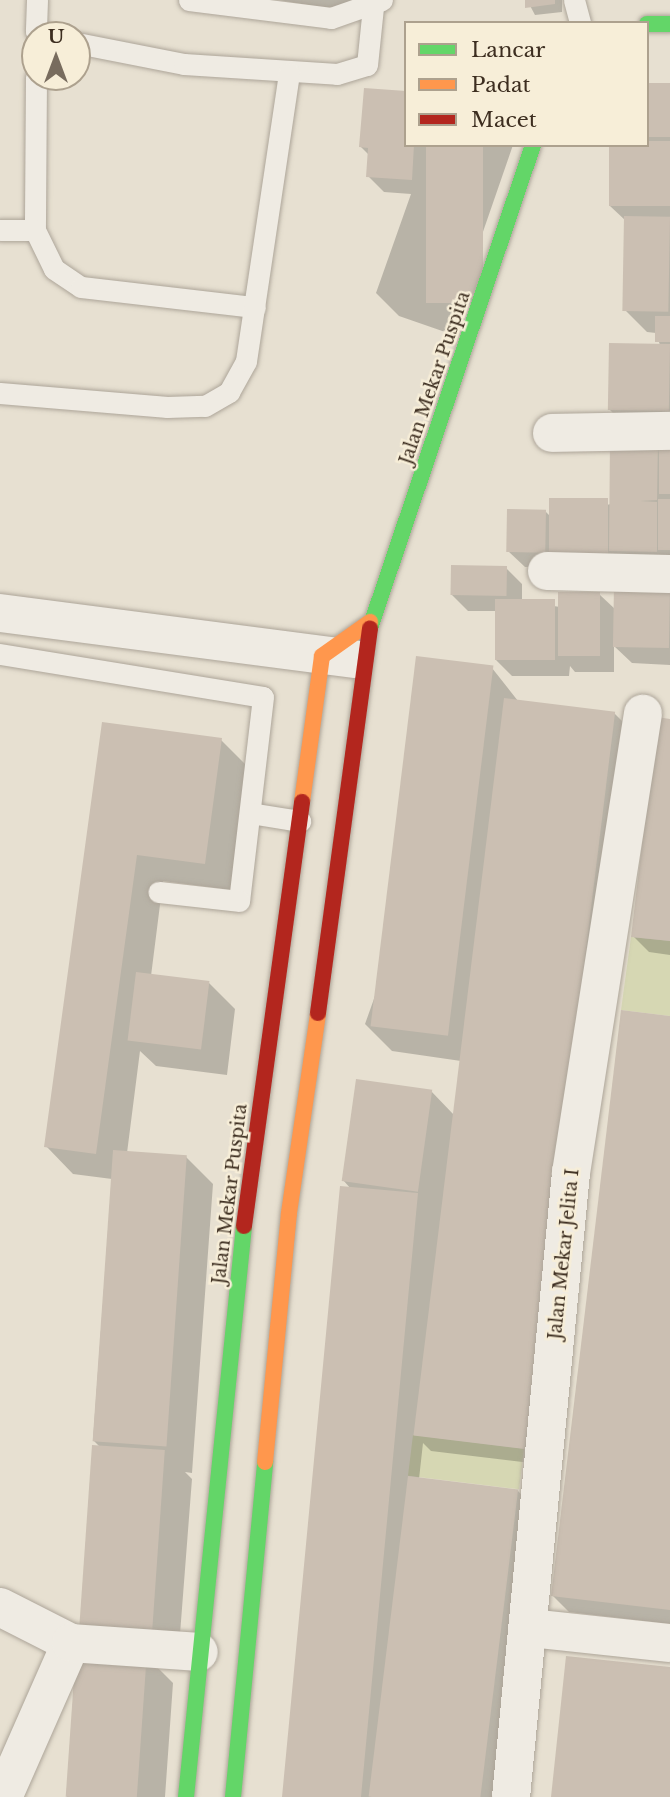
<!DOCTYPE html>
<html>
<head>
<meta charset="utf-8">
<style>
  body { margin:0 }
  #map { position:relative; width:670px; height:1797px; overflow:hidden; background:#e7e0d1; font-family:"Libre Baskerville",serif }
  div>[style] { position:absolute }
  .green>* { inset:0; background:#d6d7b3; transform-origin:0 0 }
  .shadow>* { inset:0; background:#0003 }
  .building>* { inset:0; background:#cbbfb2; transform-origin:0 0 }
  .roads { filter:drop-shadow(0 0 2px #ada599) drop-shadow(0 0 2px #ada599) }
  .lane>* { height:21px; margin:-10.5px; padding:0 10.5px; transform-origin:10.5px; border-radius:10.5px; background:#efebe3 }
  .street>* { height:38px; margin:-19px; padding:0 19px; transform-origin:19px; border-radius:19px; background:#efebe3 }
  .fast>* { height:16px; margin:-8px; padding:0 8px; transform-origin:8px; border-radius:8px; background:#63d668 }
  .slow>* { height:16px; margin:-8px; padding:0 8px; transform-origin:8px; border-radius:8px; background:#ff974d }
  .jam>* { height:16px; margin:-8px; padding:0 8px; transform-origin:8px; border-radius:8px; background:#b3261e }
  span { translate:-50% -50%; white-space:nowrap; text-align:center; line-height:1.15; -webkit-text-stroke:5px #f7eed8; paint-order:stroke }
  .street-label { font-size:18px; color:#3d2e20 }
  .legend { position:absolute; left:404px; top:21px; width:245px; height:126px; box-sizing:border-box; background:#f7eed8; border:2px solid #ada18e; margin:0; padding:9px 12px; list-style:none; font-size:21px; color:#3d2e20 }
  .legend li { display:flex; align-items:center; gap:14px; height:35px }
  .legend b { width:35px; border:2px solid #ada18e }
  .north { position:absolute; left:21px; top:21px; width:70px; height:70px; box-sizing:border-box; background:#f7eed8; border:2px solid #ada18e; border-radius:50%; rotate:0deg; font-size:19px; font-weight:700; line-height:28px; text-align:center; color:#3d2e20 }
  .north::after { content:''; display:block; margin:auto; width:24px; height:32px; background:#786c5e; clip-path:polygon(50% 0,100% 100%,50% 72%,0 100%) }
</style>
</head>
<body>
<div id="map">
  <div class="green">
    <i style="clip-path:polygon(631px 937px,670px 941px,670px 1016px,621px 1010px)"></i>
    <i style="left:413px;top:1435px;width:112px;height:41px;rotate:7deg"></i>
  </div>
  <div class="shadow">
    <i style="clip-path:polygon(279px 0,361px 0,359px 14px)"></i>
    <i style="clip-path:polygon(527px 0,562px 0,562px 12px,535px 15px)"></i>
    <i style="clip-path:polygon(647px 85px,670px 85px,670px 427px,626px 426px,610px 410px,660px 345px,656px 333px,647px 332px,625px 310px,626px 221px,610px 206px,647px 145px)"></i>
    <i style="clip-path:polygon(513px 145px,448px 333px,399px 316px,376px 293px,411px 194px,384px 192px,368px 176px,369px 155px,361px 147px)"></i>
    <i style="clip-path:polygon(611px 441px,670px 442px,670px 567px,525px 567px,508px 551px,546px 512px,551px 517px,611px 504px)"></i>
    <i style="clip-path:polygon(506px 568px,522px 584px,522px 601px,560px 607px,599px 594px,616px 610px,670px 588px,670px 665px,632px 663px,614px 646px,614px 672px,575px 672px,570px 666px,569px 676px,512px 676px,496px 660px,497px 611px,468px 611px,452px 595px)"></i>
    <i style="clip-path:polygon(492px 668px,518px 701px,614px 713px,630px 729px,539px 1464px,431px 1451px,423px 1443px,419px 1479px,518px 1491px,534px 1508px,501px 1797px,283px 1797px,351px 1189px,343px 1180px,431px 1091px,454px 1115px,461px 1061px,392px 1051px,365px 1024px)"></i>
    <i style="clip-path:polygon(670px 720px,670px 955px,649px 952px,633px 936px)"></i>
    <i style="clip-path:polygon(103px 724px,221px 740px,248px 767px,232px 890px,163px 881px,151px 976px,208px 982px,235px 1009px,227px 1075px,156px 1066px,140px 1051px,127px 1153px,186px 1157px,213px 1184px,192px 1473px,185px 1472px,192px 1479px,178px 1660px,148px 1658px,173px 1683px,165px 1797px,67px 1797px,101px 1448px,93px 1440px,112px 1179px,73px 1174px,46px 1146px)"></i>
    <i style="clip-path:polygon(670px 1018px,670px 1624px,569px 1612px,553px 1596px)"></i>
  </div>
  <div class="building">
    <i style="clip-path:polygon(525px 0,555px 0,555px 4px,525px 8px)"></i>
    <i style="left:647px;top:83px;width:23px;height:54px"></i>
    <i style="clip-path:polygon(364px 88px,406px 91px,406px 145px,414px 145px,412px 180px,366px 177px,368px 148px,359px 147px)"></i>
    <i style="clip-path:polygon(647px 141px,670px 141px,670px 206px,609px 206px,609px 145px)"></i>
    <i style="left:426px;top:145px;width:57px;height:158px"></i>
    <i style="left:624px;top:216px;width:46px;height:95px;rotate:1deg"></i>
    <i style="left:655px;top:316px;width:15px;height:26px"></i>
    <i style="left:609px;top:343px;width:61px;height:67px;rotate:1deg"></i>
    <i style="clip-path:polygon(610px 440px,658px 440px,657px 500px,640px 501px,657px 502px,657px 552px,609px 551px)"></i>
    <i style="left:659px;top:440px;width:11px;height:54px"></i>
    <i style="left:549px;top:498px;width:59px;height:59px"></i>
    <i style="left:658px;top:499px;width:12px;height:51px"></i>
    <i style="left:507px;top:509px;width:39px;height:43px;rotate:1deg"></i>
    <i style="left:451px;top:565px;width:56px;height:30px;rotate:1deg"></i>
    <i style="left:614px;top:586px;width:56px;height:61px;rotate:1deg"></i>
    <i style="left:558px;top:592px;width:42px;height:64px"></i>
    <i style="left:495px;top:599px;width:60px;height:61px"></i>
    <i style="left:416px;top:656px;width:78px;height:373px;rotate:7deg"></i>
    <i style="left:504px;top:698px;width:112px;height:743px;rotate:7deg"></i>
    <i style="clip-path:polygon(657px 717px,670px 719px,670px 941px,631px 937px)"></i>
    <i style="clip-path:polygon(102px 722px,222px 738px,205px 864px,137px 855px,96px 1154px,44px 1147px)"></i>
    <i style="left:136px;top:972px;width:74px;height:69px;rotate:7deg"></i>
    <i style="clip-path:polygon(621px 1010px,670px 1016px,670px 1610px,551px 1596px)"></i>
    <i style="left:356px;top:1079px;width:77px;height:103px;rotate:8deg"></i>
    <i style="left:113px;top:1150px;width:74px;height:292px;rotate:4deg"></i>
    <i style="clip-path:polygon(340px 1186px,418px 1193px,406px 1320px,361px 1797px,282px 1797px)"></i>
    <i style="left:92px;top:1445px;width:73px;height:185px;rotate:4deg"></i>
    <i style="left:408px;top:1476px;width:111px;height:323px;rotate:7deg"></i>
    <i style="left:76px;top:1649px;width:71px;height:148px;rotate:4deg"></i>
    <i style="clip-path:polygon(566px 1656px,670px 1667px,670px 1797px,551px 1797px)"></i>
  </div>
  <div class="roads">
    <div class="lane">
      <i style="left:37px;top:0;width:31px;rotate:92deg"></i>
      <i style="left:36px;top:31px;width:15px;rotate:16deg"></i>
      <i style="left:189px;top:0;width:143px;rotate:7.2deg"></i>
      <i style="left:331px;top:18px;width:54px;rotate:-19.4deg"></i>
      <i style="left:574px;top:0;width:24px;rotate:75deg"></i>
      <i style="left:77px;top:43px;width:109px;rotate:11.1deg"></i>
      <i style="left:184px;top:64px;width:153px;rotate:3.7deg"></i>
      <i style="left:337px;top:74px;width:31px;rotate:-17deg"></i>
      <i style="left:367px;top:65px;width:58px;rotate:-84.1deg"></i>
      <i style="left:36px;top:77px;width:153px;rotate:90.4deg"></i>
      <i style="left:35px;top:230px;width:43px;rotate:64deg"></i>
      <i style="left:54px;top:269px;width:32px;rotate:34deg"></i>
      <i style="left:81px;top:287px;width:175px;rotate:6.6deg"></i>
      <i style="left:0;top:230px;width:35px"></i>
      <i style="left:0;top:393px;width:168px;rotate:4.8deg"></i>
      <i style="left:167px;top:407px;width:38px;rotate:-2deg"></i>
      <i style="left:205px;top:406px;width:28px;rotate:-30deg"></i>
      <i style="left:229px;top:392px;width:35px;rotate:-61deg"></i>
      <i style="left:246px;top:361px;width:291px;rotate:-81.5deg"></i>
      <i style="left:0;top:654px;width:266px;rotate:9.3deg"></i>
      <i style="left:263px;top:697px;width:205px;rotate:96.7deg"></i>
      <i style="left:239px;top:901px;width:81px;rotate:-173.6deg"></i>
      <i style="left:250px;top:813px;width:51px;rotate:9.1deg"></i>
    </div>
    <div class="street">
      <i style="left:552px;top:433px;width:118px;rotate:-1deg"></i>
      <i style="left:547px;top:571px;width:123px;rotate:1.4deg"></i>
      <i style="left:0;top:613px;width:357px;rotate:7.4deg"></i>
      <i style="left:0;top:1607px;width:80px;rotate:26.9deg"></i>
      <i style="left:71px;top:1643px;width:168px;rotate:113.8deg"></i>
      <i style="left:529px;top:1628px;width:142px;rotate:6.1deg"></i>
      <i style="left:71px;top:1643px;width:128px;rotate:4deg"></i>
      <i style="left:511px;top:1797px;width:627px;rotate:-84.51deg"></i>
      <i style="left:571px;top:1173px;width:465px;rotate:-81.1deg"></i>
    </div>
    <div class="fast">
      <i style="left:647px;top:24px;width:23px"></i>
      <i style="left:370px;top:628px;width:510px;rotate:-71.35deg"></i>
      <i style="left:186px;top:1797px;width:574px;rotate:-84.2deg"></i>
      <i style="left:233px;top:1797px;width:337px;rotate:-84.5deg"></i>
    </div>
    <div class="slow">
      <i style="left:302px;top:802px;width:147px;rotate:-82.2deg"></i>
      <i style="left:322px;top:656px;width:59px;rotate:-35.3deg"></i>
      <i style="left:265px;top:1462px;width:250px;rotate:-84.5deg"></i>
      <i style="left:289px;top:1213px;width:202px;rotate:-81.7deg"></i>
    </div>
    <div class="jam">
      <i style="left:318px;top:1013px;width:388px;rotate:-82.3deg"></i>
      <i style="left:244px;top:1226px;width:428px;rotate:-82.2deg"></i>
    </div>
  </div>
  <div class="street-label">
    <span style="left:435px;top:378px;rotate:-71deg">Jalan Mekar Puspita</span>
    <span style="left:230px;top:1194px;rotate:-83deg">Jalan Mekar Puspita</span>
    <span style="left:564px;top:1254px;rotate:-84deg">Jalan Mekar Jelita I</span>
  </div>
  <ul class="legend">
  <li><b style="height:9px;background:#63d668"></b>Lancar</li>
  <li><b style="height:9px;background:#ff974d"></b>Padat</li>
  <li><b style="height:9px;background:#b3261e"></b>Macet</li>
  </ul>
  <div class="north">U</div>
</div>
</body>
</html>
